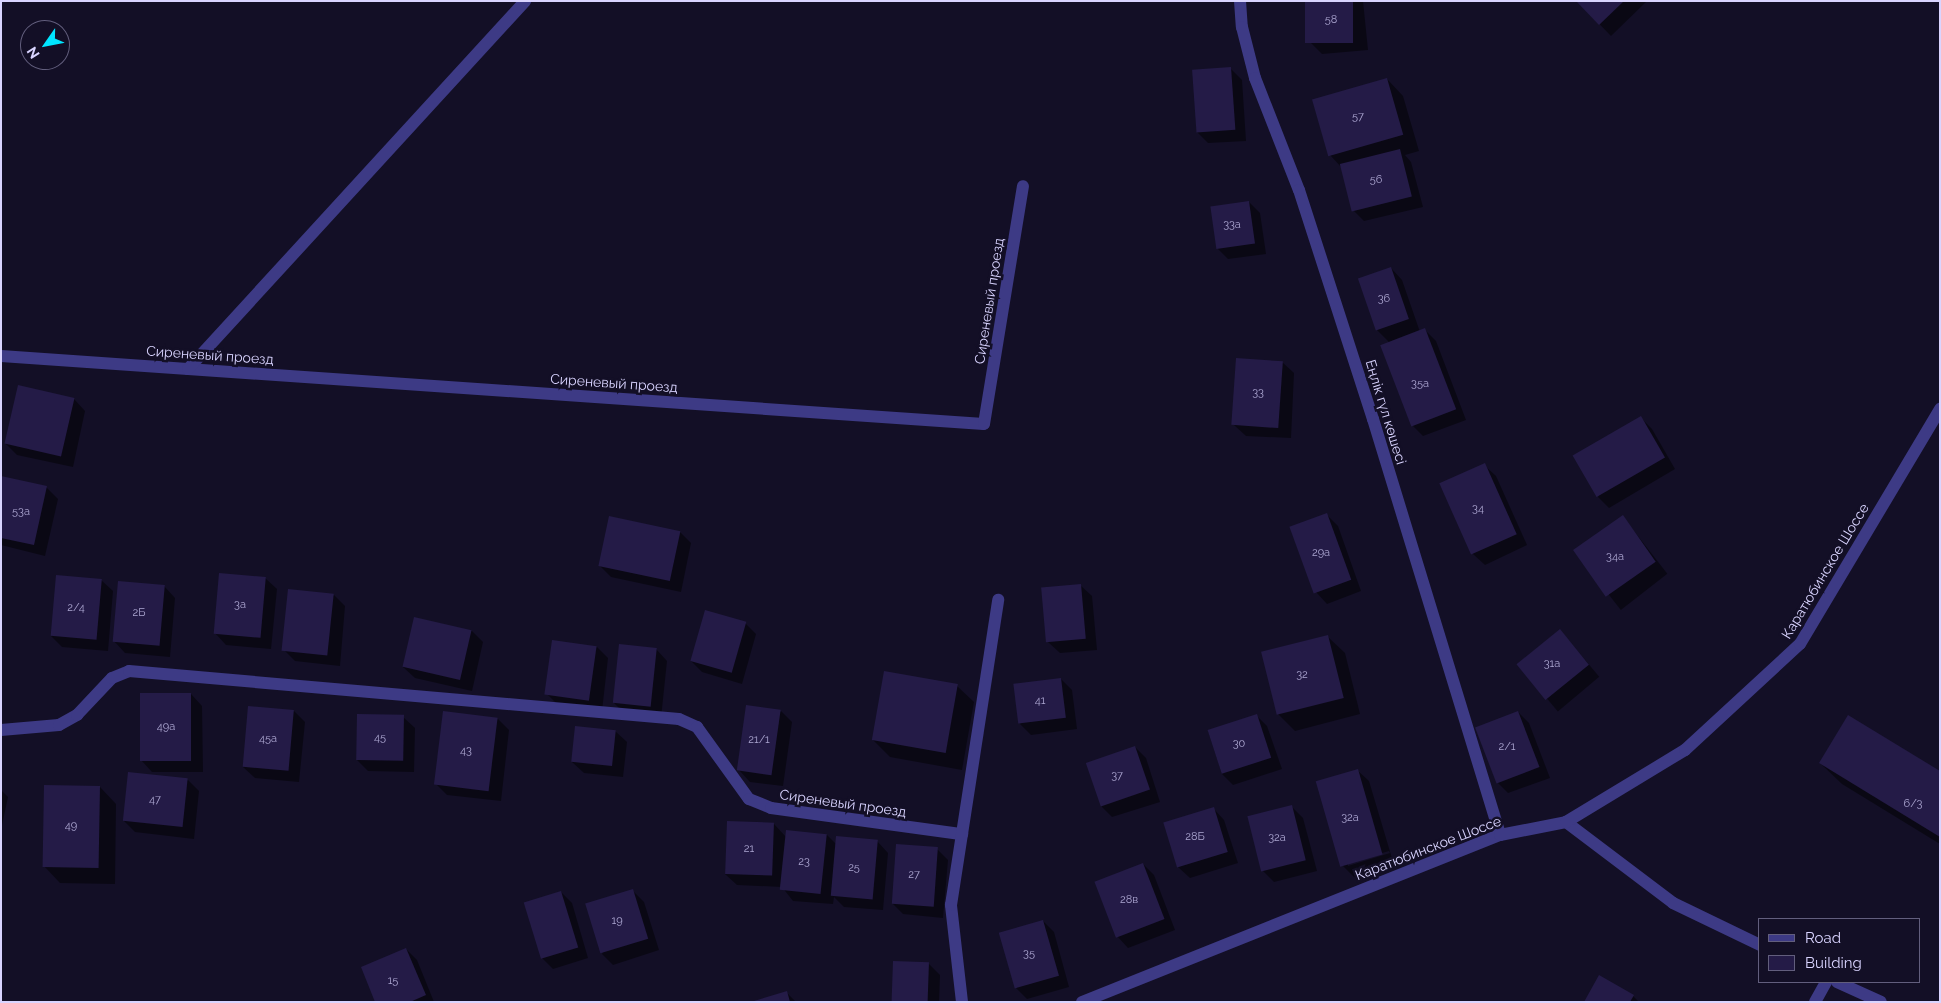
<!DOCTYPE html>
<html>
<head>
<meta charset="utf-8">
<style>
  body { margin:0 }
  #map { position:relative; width:1941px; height:1003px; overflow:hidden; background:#130f26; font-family:Raleway,sans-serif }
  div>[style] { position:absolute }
  .shadow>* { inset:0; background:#0007; transform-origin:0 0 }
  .building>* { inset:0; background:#241b47; transform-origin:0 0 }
  .minor>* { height:12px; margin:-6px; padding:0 6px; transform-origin:6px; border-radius:6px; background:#3d3a85 }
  span { translate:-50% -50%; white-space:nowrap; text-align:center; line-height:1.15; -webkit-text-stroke:5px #130f26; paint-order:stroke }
  .number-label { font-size:11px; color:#aca6d1 }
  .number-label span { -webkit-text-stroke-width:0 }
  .street-label { font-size:14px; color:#d9d4ff }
  .frame { position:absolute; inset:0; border:2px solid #d9d4ff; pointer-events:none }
  .legend { position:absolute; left:1758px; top:918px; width:162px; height:65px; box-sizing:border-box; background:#130f26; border:1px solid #625e7d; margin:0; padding:6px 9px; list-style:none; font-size:15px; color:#d9d4ff }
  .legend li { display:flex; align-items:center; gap:10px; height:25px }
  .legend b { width:25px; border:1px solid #625e7d }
  .north { position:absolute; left:20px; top:20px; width:50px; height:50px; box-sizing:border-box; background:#130f26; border:1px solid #625e7d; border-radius:50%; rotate:237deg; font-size:14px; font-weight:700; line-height:20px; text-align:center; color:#d9d4ff }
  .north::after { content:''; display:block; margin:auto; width:18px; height:22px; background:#00e5ff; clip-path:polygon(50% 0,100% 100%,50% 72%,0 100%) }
</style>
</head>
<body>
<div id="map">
  <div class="shadow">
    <i style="clip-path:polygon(1307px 1px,1363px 1px,1368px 50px,1322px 54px,1311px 43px)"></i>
    <i style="clip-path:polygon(1577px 1px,1647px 1px,1611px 36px)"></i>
    <i style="clip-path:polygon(1231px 69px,1242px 80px,1246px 141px,1208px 143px,1197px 132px)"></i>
    <i style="clip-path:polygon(1387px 79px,1403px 96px,1419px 151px,1405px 155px,1411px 162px,1423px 207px,1364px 221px,1353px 210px,1342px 168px,1330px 155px)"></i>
    <i style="clip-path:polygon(1249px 202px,1260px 213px,1266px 254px,1228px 259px,1217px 248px)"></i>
    <i style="clip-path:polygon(1391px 268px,1402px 280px,1420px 332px,1425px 330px,1436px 341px,1466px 420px,1423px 436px,1412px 425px,1390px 343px,1377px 330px)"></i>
    <i style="clip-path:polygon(1282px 362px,1294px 373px,1291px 438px,1246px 436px,1234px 425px)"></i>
    <i style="clip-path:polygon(74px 399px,85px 411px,73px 467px,17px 455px,6px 444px)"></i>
    <i style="clip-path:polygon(1641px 418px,1652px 429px,1675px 469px,1609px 508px,1598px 497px)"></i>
    <i style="clip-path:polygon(1484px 465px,1496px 476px,1527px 545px,1485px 565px,1473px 554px,1442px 484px)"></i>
    <i style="clip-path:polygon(1px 477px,47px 488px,58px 499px,45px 556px,1px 545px)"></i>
    <i style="clip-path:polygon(1327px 515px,1338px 526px,1361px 591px,1327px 604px,1316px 592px)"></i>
    <i style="left:1623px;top:517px;width:72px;height:59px;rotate:52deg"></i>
    <i style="clip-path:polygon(680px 532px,691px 543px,681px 592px,611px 577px,600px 566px)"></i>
    <i style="clip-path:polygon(265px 578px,277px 589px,271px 649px,226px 645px,215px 633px)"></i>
    <i style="clip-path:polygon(101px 580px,113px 591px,108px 651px,62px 647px,51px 636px)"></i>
    <i style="clip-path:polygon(1080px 585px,1092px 596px,1097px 650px,1060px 653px,1048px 642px)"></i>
    <i style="clip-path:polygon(164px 586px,175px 598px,170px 657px,125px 653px,114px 641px)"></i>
    <i style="clip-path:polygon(334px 595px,345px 606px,340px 666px,295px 661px,284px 650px)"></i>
    <i style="clip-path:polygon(415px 618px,472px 631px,483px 642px,472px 691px,415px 678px,403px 667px)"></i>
    <i style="clip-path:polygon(745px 623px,756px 634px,742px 684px,702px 672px,691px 661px)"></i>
    <i style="left:1560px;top:630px;width:61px;height:54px;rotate:50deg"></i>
    <i style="clip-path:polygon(1328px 637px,1345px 653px,1360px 714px,1295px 731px,1278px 714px)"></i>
    <i style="clip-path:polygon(597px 647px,608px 658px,602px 711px,558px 705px,547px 694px)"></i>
    <i style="clip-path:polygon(656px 649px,667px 661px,661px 718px,625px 714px,614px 703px)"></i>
    <i style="clip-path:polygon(1061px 679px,1072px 690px,1077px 729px,1031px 735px,1020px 724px)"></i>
    <i style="clip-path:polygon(957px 686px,974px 702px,962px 770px,890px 757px,873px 740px)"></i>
    <i style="clip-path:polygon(191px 694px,202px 706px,203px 772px,152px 772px,141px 760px)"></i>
    <i style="clip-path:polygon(294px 711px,305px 722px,299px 782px,255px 778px,243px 767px)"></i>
    <i style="clip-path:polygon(781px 711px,792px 722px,783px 786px,750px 782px,739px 770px)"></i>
    <i style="clip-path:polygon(1518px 712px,1529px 723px,1550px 778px,1508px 793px,1497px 782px)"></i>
    <i style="clip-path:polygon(1256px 715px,1267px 726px,1282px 769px,1233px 785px,1222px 774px,1208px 731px)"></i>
    <i style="clip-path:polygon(403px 717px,415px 728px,414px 772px,368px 771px,357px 760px)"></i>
    <i style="clip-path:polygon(498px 719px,509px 730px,501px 801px,447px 795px,436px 784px)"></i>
    <i style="clip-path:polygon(615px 731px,627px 742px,623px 777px,584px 773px,572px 762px)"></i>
    <i style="clip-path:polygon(1135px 747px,1146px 758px,1160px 802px,1112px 817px,1101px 806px)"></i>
    <i style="clip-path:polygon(1820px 763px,1940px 773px,1940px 844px,1842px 784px)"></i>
    <i style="clip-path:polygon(evenodd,1357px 770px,1369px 781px,1394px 865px,1354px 877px,1343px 866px,1357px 770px,1389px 851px,1390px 853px,1348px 866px,1348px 863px,1389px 851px)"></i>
    <i style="clip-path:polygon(188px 780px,199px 791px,194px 839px,135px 832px,124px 821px)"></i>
    <i style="clip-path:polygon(100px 787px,116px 804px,115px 884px,60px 883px,44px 866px)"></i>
    <i style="clip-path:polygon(1px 790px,8px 797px,1px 830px)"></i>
    <i style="clip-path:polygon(1292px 807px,1303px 818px,1317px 871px,1274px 882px,1263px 871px)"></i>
    <i style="clip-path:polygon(1213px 808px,1224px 820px,1238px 863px,1190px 878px,1178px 867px)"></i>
    <i style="clip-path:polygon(774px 824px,786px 837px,827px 835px,837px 845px,877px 841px,888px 853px,883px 910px,844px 907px,834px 897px,833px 904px,793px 901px,782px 887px,737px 885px,725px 874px)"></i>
    <i style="clip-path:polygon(937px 849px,948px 860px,943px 918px,903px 914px,892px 903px)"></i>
    <i style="clip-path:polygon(1143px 864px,1154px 875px,1175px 930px,1128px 948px,1117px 936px)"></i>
    <i style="clip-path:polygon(633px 891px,644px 902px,659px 950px,613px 965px,602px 954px)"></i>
    <i style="clip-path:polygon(561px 892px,572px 903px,588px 958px,553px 969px,542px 958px)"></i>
    <i style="clip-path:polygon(1043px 921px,1054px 932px,1069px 987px,1027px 999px,1016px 988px)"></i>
    <i style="clip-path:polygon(406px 949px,417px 960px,434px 1002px,376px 1002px)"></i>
    <i style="clip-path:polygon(928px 963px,940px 975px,939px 1002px,893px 1002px)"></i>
    <i style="clip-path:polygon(786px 992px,796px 1002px,757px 1002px)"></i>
    <i style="clip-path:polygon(1633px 996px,1639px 1002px,1586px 1002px)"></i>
  </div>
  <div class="building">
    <i style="left:1305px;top:1px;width:48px;height:42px"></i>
    <i style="clip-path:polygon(1576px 1px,1624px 1px,1599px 25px)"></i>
    <i style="left:1231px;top:67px;width:63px;height:39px;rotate:86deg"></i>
    <i style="left:1387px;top:78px;width:59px;height:78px;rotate:74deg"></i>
    <i style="left:1400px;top:149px;width:49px;height:62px;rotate:76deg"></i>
    <i style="left:1249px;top:201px;width:43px;height:39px;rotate:82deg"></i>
    <i style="left:1391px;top:267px;width:55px;height:35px;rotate:71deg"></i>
    <i style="left:1425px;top:328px;width:87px;height:48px;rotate:69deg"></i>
    <i style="left:1236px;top:358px;width:47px;height:67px;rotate:4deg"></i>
    <i style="left:18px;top:385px;width:58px;height:60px;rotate:13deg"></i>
    <i style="left:1641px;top:416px;width:48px;height:79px;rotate:60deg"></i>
    <i style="left:1485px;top:463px;width:78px;height:50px;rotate:66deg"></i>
    <i style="clip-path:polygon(1px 476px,47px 486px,34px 545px,1px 538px)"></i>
    <i style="left:1327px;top:513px;width:71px;height:40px;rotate:70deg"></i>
    <i style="left:1623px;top:515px;width:57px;height:61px;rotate:55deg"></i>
    <i style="left:609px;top:516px;width:73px;height:51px;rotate:12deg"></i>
    <i style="left:219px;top:573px;width:47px;height:61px;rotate:5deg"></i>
    <i style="left:56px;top:575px;width:46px;height:61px;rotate:5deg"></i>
    <i style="left:118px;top:581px;width:47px;height:61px;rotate:5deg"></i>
    <i style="left:1081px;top:584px;width:55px;height:40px;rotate:85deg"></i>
    <i style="left:288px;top:589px;width:46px;height:62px;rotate:6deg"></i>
    <i style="left:705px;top:610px;width:43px;height:53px;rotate:16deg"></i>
    <i style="left:414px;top:617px;width:59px;height:51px;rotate:13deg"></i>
    <i style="left:1560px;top:629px;width:46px;height:56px;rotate:51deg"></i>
    <i style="left:1328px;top:635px;width:65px;height:69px;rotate:76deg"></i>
    <i style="left:552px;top:640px;width:45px;height:55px;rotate:8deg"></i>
    <i style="left:619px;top:644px;width:38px;height:59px;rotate:6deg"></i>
    <i style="left:884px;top:671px;width:75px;height:70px;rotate:10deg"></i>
    <i style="left:1061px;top:678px;width:40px;height:48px;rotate:83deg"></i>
    <i style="left:140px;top:693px;width:51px;height:68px"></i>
    <i style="left:746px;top:705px;width:35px;height:66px;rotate:8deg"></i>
    <i style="left:248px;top:706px;width:46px;height:61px;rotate:5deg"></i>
    <i style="left:443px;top:711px;width:55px;height:74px;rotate:7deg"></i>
    <i style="left:1518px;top:711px;width:60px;height:46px;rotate:69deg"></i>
    <i style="left:357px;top:714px;width:47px;height:46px;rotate:1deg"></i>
    <i style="left:1257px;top:714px;width:46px;height:52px;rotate:72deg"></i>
    <i style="clip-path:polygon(1848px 715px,1940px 771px,1940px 837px,1819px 763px)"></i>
    <i style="left:575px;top:726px;width:41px;height:36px;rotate:6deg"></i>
    <i style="left:1135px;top:746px;width:46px;height:52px;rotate:71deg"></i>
    <i style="left:1358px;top:769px;width:89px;height:44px;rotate:74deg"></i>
    <i style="left:128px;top:772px;width:60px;height:49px;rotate:6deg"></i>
    <i style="left:44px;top:785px;width:56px;height:82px;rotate:1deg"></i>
    <i style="left:1292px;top:805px;width:57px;height:46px;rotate:76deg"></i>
    <i style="left:1214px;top:807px;width:47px;height:53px;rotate:73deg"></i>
    <i style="left:727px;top:821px;width:47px;height:53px;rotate:2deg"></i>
    <i style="left:786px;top:830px;width:41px;height:60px;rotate:6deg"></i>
    <i style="left:836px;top:836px;width:42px;height:60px;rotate:5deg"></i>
    <i style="left:896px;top:844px;width:42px;height:60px;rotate:4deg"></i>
    <i style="left:1143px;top:863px;width:60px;height:52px;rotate:69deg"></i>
    <i style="left:633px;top:889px;width:52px;height:50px;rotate:73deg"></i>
    <i style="left:561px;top:891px;width:59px;height:39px;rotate:73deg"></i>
    <i style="left:1043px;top:920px;width:58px;height:46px;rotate:74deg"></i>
    <i style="clip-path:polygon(406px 948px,426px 995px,410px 1002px,375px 1002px,361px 967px)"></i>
    <i style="left:893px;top:961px;width:36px;height:41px;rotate:2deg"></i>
    <i style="clip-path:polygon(1599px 975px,1634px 995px,1630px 1002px,1584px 1002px)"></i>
    <i style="clip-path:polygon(787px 991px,790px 1002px,754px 1002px,754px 1001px)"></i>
  </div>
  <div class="minor">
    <i style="left:1240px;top:1px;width:26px;rotate:86deg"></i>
    <i style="left:1242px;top:27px;width:53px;rotate:75.7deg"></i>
    <i style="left:1255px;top:78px;width:120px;rotate:68.6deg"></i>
    <i style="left:1299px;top:190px;width:241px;rotate:72.1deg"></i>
    <i style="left:1373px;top:419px;width:435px;rotate:73deg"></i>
    <i style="left:1px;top:356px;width:985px;rotate:3.96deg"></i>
    <i style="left:984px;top:424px;width:241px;rotate:-80.7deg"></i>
    <i style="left:188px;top:369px;width:499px;rotate:-47.5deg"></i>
    <i style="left:1px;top:730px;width:58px;rotate:-4.9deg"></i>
    <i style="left:59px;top:725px;width:21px;rotate:-29deg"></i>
    <i style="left:77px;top:715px;width:51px;rotate:-46.6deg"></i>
    <i style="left:112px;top:678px;width:18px;rotate:-22deg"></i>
    <i style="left:129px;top:671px;width:552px;rotate:4.99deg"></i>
    <i style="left:679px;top:719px;width:20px;rotate:24deg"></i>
    <i style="left:697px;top:727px;width:89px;rotate:54.2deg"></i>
    <i style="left:749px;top:799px;width:24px;rotate:22deg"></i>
    <i style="left:771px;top:808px;width:193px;rotate:7.8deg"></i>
    <i style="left:1566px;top:822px;width:134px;rotate:37.1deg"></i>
    <i style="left:1673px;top:903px;width:97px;rotate:25.8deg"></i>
    <i style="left:1837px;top:982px;width:48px;rotate:24.4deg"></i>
    <i style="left:962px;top:1002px;width:98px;rotate:-96.5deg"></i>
    <i style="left:951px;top:905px;width:309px;rotate:-81.2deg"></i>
    <i style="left:1082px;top:1002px;width:450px;rotate:-21.8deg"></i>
    <i style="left:1500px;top:835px;width:67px;rotate:-11.1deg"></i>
    <i style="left:1566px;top:822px;width:139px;rotate:-31.2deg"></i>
    <i style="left:1685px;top:750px;width:156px;rotate:-42.7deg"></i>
    <i style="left:1800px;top:644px;width:274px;rotate:-59.2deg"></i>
    <i style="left:1815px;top:1002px;width:23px;rotate:-61deg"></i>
  </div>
  <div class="number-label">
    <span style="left:1331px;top:20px">58</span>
    <span style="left:1358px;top:117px">57</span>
    <span style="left:1376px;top:180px">56</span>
    <span style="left:1232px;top:225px">33а</span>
    <span style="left:1384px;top:299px">36</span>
    <span style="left:1420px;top:384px">35а</span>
    <span style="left:1258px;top:393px">33</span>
    <span style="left:1478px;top:509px">34</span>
    <span style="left:21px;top:512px">53а</span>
    <span style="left:1321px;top:553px">29а</span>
    <span style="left:1615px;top:557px">34а</span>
    <span style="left:240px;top:605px">3а</span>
    <span style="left:76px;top:608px">2/4</span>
    <span style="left:139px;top:613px">2Б</span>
    <span style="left:1552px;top:664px">31а</span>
    <span style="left:1302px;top:675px">32</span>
    <span style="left:1040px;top:701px">41</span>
    <span style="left:166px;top:727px">49а</span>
    <span style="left:380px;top:738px">45</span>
    <span style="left:268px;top:739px">45а</span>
    <span style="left:759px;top:740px">21/1</span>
    <span style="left:1239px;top:744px">30</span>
    <span style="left:1507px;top:747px">2/1</span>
    <span style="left:466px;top:751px">43</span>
    <span style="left:1117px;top:776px">37</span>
    <span style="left:155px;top:800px">47</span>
    <span style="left:1913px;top:804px">6/3</span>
    <span style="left:1350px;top:818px">32а</span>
    <span style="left:71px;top:826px">49</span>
    <span style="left:1195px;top:837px">28Б</span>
    <span style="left:1277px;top:838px">32а</span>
    <span style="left:749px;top:849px">21</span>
    <span style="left:804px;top:862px">23</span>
    <span style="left:854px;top:868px">25</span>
    <span style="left:914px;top:875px">27</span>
    <span style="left:1129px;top:900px">28в</span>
    <span style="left:617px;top:921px">19</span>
    <span style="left:1029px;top:954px">35</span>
    <span style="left:393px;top:981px">15</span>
  </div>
  <div class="street-label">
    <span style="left:989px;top:301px;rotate:-81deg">Сиреневый проезд</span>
    <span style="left:210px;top:355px;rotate:4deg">Сиреневый проезд</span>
    <span style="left:614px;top:383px;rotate:4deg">Сиреневый проезд</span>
    <span style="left:1386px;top:412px;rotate:73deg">Еңлік гүл көшесі</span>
    <span style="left:1825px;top:571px;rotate:-59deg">Каратюбинское Шоссе</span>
    <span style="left:843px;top:803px;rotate:8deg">Сиреневый проезд</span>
    <span style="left:1428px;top:848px;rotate:-21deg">Каратюбинское Шоссе</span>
  </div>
  <div class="frame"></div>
  <ul class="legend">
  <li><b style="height:6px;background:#3d3a85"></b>Road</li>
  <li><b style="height:14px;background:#241b47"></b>Building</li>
  </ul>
  <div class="north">N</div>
</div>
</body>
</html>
